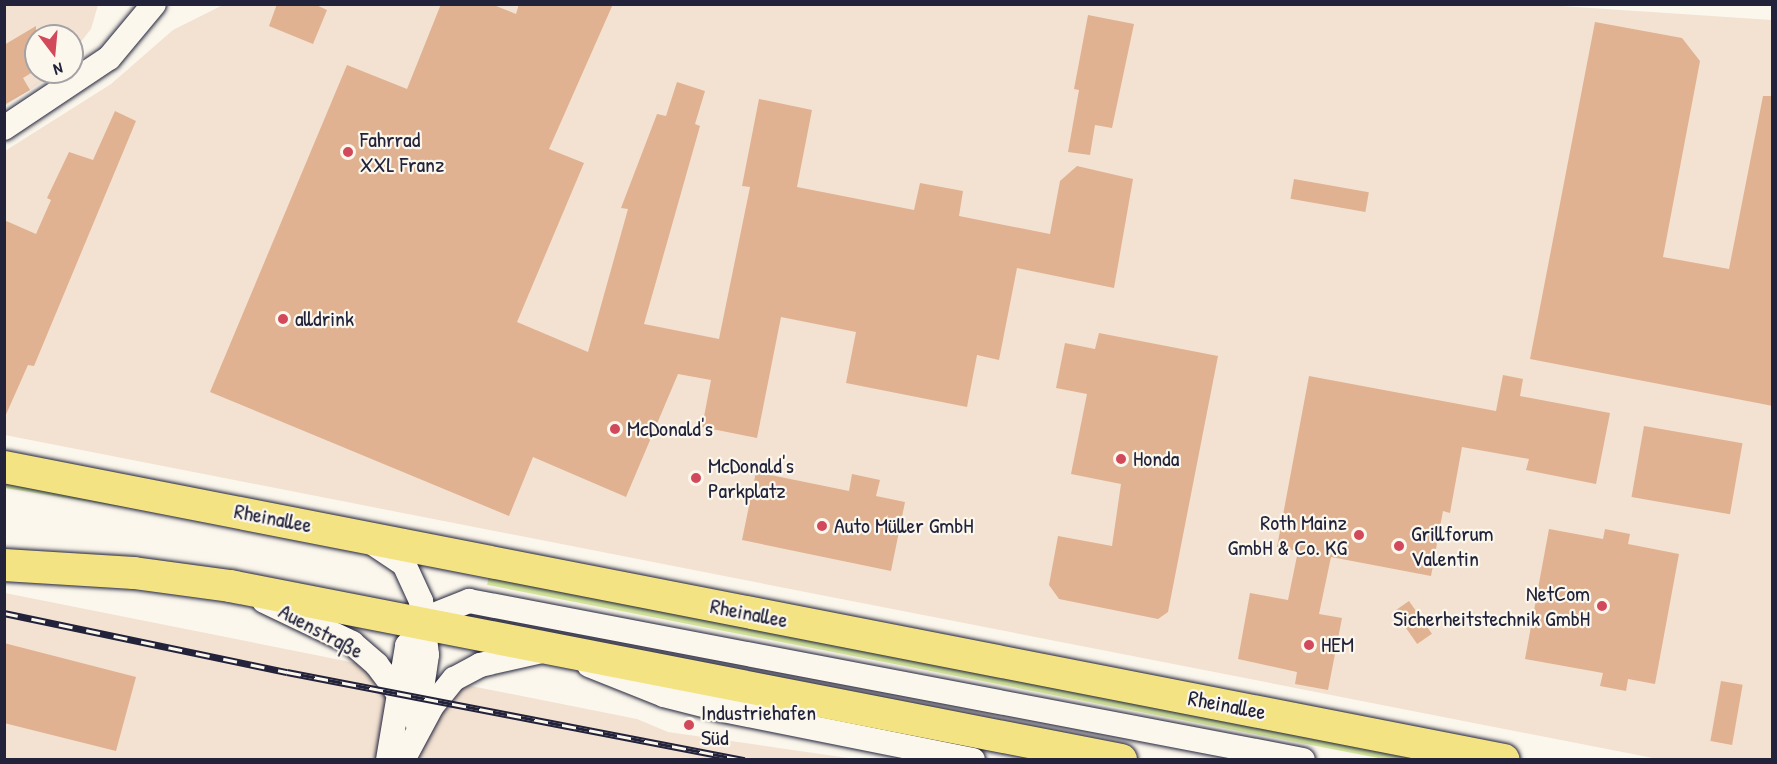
<!DOCTYPE html>
<html>
<head>
<meta charset="utf-8">
<style>
  body { margin:0 }
  #map { position:relative; width:1777px; height:764px; overflow:hidden; background:#fbf7ec; font-family:"Patrick Hand",sans-serif }
  div>[style] { position:absolute }
  .built>* { inset:0; background:#f3e2d1 }
  .green>* { inset:0; background:#d5e79b; transform-origin:0 0 }
  .building>* { inset:0; background:#e0b291; transform-origin:0 0 }
  .roads { filter:drop-shadow(0 0 2px #22223b) drop-shadow(0 0 2px #22223b) }
  .minor>* { height:24px; margin:-12px; padding:0 12px; transform-origin:12px; border-radius:12px; background:#fbf7ec }
  .major>* { height:32px; margin:-16px; padding:0 16px; transform-origin:16px; border-radius:16px; background:#f4e382 }
  .rail>* { height:7px; margin-top:-3.5px; transform-origin:0; background:repeating-linear-gradient(90deg,#fbf7ec 0 14px,#22223b 0 28px); box-sizing:border-box; border-block:2px solid #22223b }
  .dots>* { width:16px; height:16px; translate:-50% -50%; box-sizing:border-box; border:3px solid #fbf7ec; border-radius:50% }
  span { translate:-50% -50%; white-space:nowrap; text-align:center; line-height:1.15; -webkit-text-stroke:4.5px #fbf7ec; paint-order:stroke }
  .poi-label { font-size:22px; color:#22223b }
  .left { translate:0 -50%; text-align:left }
  .right { translate:-100% -50%; text-align:right }
  .street-label { font-size:22px; color:#22223b }
  .frame { position:absolute; inset:0; border:6px solid #22223b; pointer-events:none }
  .north { position:absolute; left:24px; top:24px; width:60px; height:60px; box-sizing:border-box; background:#fbf7ec; border:2px solid #a4a2a5; border-radius:50%; rotate:164deg; font-size:16px; font-weight:700; line-height:24px; text-align:center; color:#22223b }
  .north::after { content:''; display:block; margin:auto; width:21px; height:27px; background:#d1495b; clip-path:polygon(50% 0,100% 100%,50% 72%,0 100%) }
</style>
</head>
<body>
<div id="map">
  <div class="built">
    <i style="clip-path:polygon(1531px 4px,1772px 20px,1772px 759px,1658px 759px,5px 435px,5px 151px,111px 84px,173px 30px,223px 5px)"></i>
    <i style="clip-path:polygon(5px 5px,98px 5px,91px 29px,72px 53px,72px 36px,36px 36px,36px 72px,57px 72px,5px 106px)"></i>
    <i style="clip-path:polygon(5px 593px,637px 719px,668px 732px,855px 759px,5px 760px)"></i>
  </div>
  <div class="green">
    <i style="clip-path:polygon(4px 479px,196px 519px,5px 488px)"></i>
    <i style="left:489px;top:575px;width:966px;height:10px;rotate:11deg"></i>
  </div>
  <div class="building">
    <i style="clip-path:polygon(277px 4px,314px 4px,327px 10px,313px 44px,269px 26px)"></i>
    <i style="clip-path:polygon(441px 4px,491px 4px,516px 14px,519px 4px,613px 4px,549px 149px,584px 163px,517px 322px,588px 352px,628px 209px,621px 208px,657px 114px,666px 116px,677px 82px,705px 91px,695px 124px,700px 126px,644px 324px,719px 339px,750px 187px,742px 186px,759px 99px,812px 110px,797px 187px,914px 210px,920px 183px,963px 191px,959px 216px,1050px 234px,1060px 181px,1077px 166px,1133px 179px,1114px 288px,1017px 268px,999px 360px,977px 355px,967px 407px,846px 383px,856px 332px,781px 317px,757px 438px,702px 427px,711px 380px,678px 374px,626px 497px,533px 457px,509px 516px,210px 392px,347px 65px,407px 89px)"></i>
    <i style="clip-path:polygon(1088px 15px,1134px 24px,1112px 128px,1095px 125px,1090px 155px,1068px 152px,1079px 90px,1074px 89px)"></i>
    <i style="clip-path:polygon(1595px 22px,1682px 38px,1700px 61px,1663px 257px,1729px 269px,1763px 96px,1773px 96px,1773px 406px,1530px 359px)"></i>
    <i style="clip-path:polygon(36px 26px,36px 70px,23px 78px,30px 90px,4px 105px,4px 45px)"></i>
    <i style="clip-path:polygon(115px 111px,136px 121px,34px 366px,28px 365px,4px 419px,4px 220px,36px 234px,51px 200px,47px 198px,69px 152px,93px 160px)"></i>
    <i style="left:1294px;top:179px;width:76px;height:20px;rotate:10deg"></i>
    <i style="clip-path:polygon(1099px 333px,1218px 356px,1168px 612px,1158px 619px,1059px 599px,1049px 585px,1058px 536px,1112px 546px,1121px 484px,1071px 474px,1087px 394px,1056px 388px,1065px 343px,1095px 349px)"></i>
    <i style="clip-path:polygon(1503px 375px,1523px 379px,1520px 396px,1610px 413px,1596px 484px,1526px 470px,1529px 459px,1462px 447px,1450px 513px,1443px 511px,1431px 576px,1331px 557px,1319px 614px,1342px 618px,1328px 690px,1295px 684px,1297px 672px,1238px 659px,1250px 593px,1288px 600px,1298px 551px,1277px 547px,1309px 376px,1496px 411px)"></i>
    <i style="left:1644px;top:426px;width:100px;height:72px;rotate:10deg"></i>
    <i style="clip-path:polygon(756px 472px,849px 491px,852px 474px,880px 480px,876px 496px,905px 502px,891px 571px,742px 540px)"></i>
    <i style="clip-path:polygon(1549px 529px,1603px 539px,1605px 529px,1630px 534px,1628px 544px,1679px 554px,1655px 684px,1628px 679px,1626px 691px,1600px 686px,1603px 673px,1525px 659px)"></i>
    <i style="left:1409px;top:601px;width:40px;height:18px;rotate:55deg"></i>
    <i style="clip-path:polygon(4px 643px,136px 677px,116px 751px,4px 723px)"></i>
    <i style="left:1721px;top:681px;width:22px;height:61px;rotate:10deg"></i>
  </div>
  <div class="roads">
    <div class="minor">
      <i style="left:4px;top:128px;width:126px;rotate:-33.7deg"></i>
      <i style="left:109px;top:58px;width:70px;rotate:-50.2deg"></i>
      <i style="left:374px;top:544px;width:36px;rotate:34deg"></i>
      <i style="left:404px;top:564px;width:41px;rotate:65.3deg"></i>
      <i style="left:421px;top:601px;width:54px;rotate:83.7deg"></i>
      <i style="left:427px;top:655px;width:68px;rotate:98.5deg"></i>
      <i style="left:264px;top:601px;width:98px;rotate:25.5deg"></i>
      <i style="left:352px;top:643px;width:33px;rotate:41deg"></i>
      <i style="left:377px;top:665px;width:35px;rotate:53deg"></i>
      <i style="left:589px;top:665px;width:81px;rotate:21.8deg"></i>
      <i style="left:664px;top:695px;width:61px;rotate:14.3deg"></i>
      <i style="left:723px;top:710px;width:255px;rotate:11.3deg"></i>
      <i style="left:388px;top:760px;width:116px;rotate:-80.5deg"></i>
      <i style="left:407px;top:646px;width:41px;rotate:-48.9deg"></i>
      <i style="left:434px;top:615px;width:38px;rotate:-22deg"></i>
      <i style="left:469px;top:601px;width:849px;rotate:10.79deg"></i>
      <i style="left:403px;top:760px;width:61px;rotate:-61.8deg"></i>
      <i style="left:432px;top:706px;width:35px;rotate:-51deg"></i>
      <i style="left:454px;top:679px;width:30px;rotate:-28deg"></i>
      <i style="left:480px;top:665px;width:68px;rotate:-12.8deg"></i>
    </div>
    <div class="major">
      <i style="left:4px;top:467px;width:1528px;rotate:11.05deg"></i>
      <i style="left:4px;top:565px;width:130px;rotate:3.5deg"></i>
      <i style="left:134px;top:573px;width:97px;rotate:7.7deg"></i>
      <i style="left:230px;top:586px;width:908px;rotate:11.05deg"></i>
    </div>
  </div>
  <div class="rail">
    <i style="left:4px;top:613px;width:289px;rotate:11.8deg"></i>
    <i style="left:287px;top:672px;width:466px;rotate:10.9deg"></i>
  </div>
  <div class="dots">
    <i style="left:348px;top:152px;background:#d1495b"></i>
    <i style="left:283px;top:319px;background:#d1495b"></i>
    <i style="left:615px;top:429px;background:#d1495b"></i>
    <i style="left:1121px;top:459px;background:#d1495b"></i>
    <i style="left:696px;top:478px;background:#d1495b"></i>
    <i style="left:822px;top:526px;background:#d1495b"></i>
    <i style="left:1359px;top:535px;background:#d1495b"></i>
    <i style="left:1399px;top:546px;background:#d1495b"></i>
    <i style="left:1602px;top:606px;background:#d1495b"></i>
    <i style="left:1309px;top:645px;background:#d1495b"></i>
    <i style="left:689px;top:725px;background:#d1495b"></i>
  </div>
  <div class="poi-label">
    <span class="left" style="left:360px;top:152px">Fahrrad<br>XXL Franz</span>
    <span class="left" style="left:295px;top:319px">alldrink</span>
    <span class="left" style="left:627px;top:429px">McDonald's</span>
    <span class="left" style="left:1133px;top:459px">Honda</span>
    <span class="left" style="left:708px;top:478px">McDonald's<br>Parkplatz</span>
    <span class="right" style="left:1347px;top:535px">Roth Mainz<br>GmbH &amp; Co. KG</span>
    <span class="left" style="left:834px;top:526px">Auto Müller GmbH</span>
    <span class="left" style="left:1411px;top:546px">Grillforum<br>Valentin</span>
    <span class="right" style="left:1590px;top:606px">NetCom<br>Sicherheitstechnik GmbH</span>
    <span class="left" style="left:1321px;top:645px">HEM</span>
    <span class="left" style="left:701px;top:725px">Industriehafen<br>Süd</span>
  </div>
  <div class="street-label">
    <span style="left:273px;top:518px;rotate:11deg">Rheinallee</span>
    <span style="left:749px;top:613px;rotate:11deg">Rheinallee</span>
    <span style="left:321px;top:631px;rotate:28deg">Auenstraße</span>
    <span style="left:1227px;top:705px;rotate:11deg">Rheinallee</span>
  </div>
  <div class="frame"></div>
  <div class="north">N</div>
</div>
</body>
</html>
